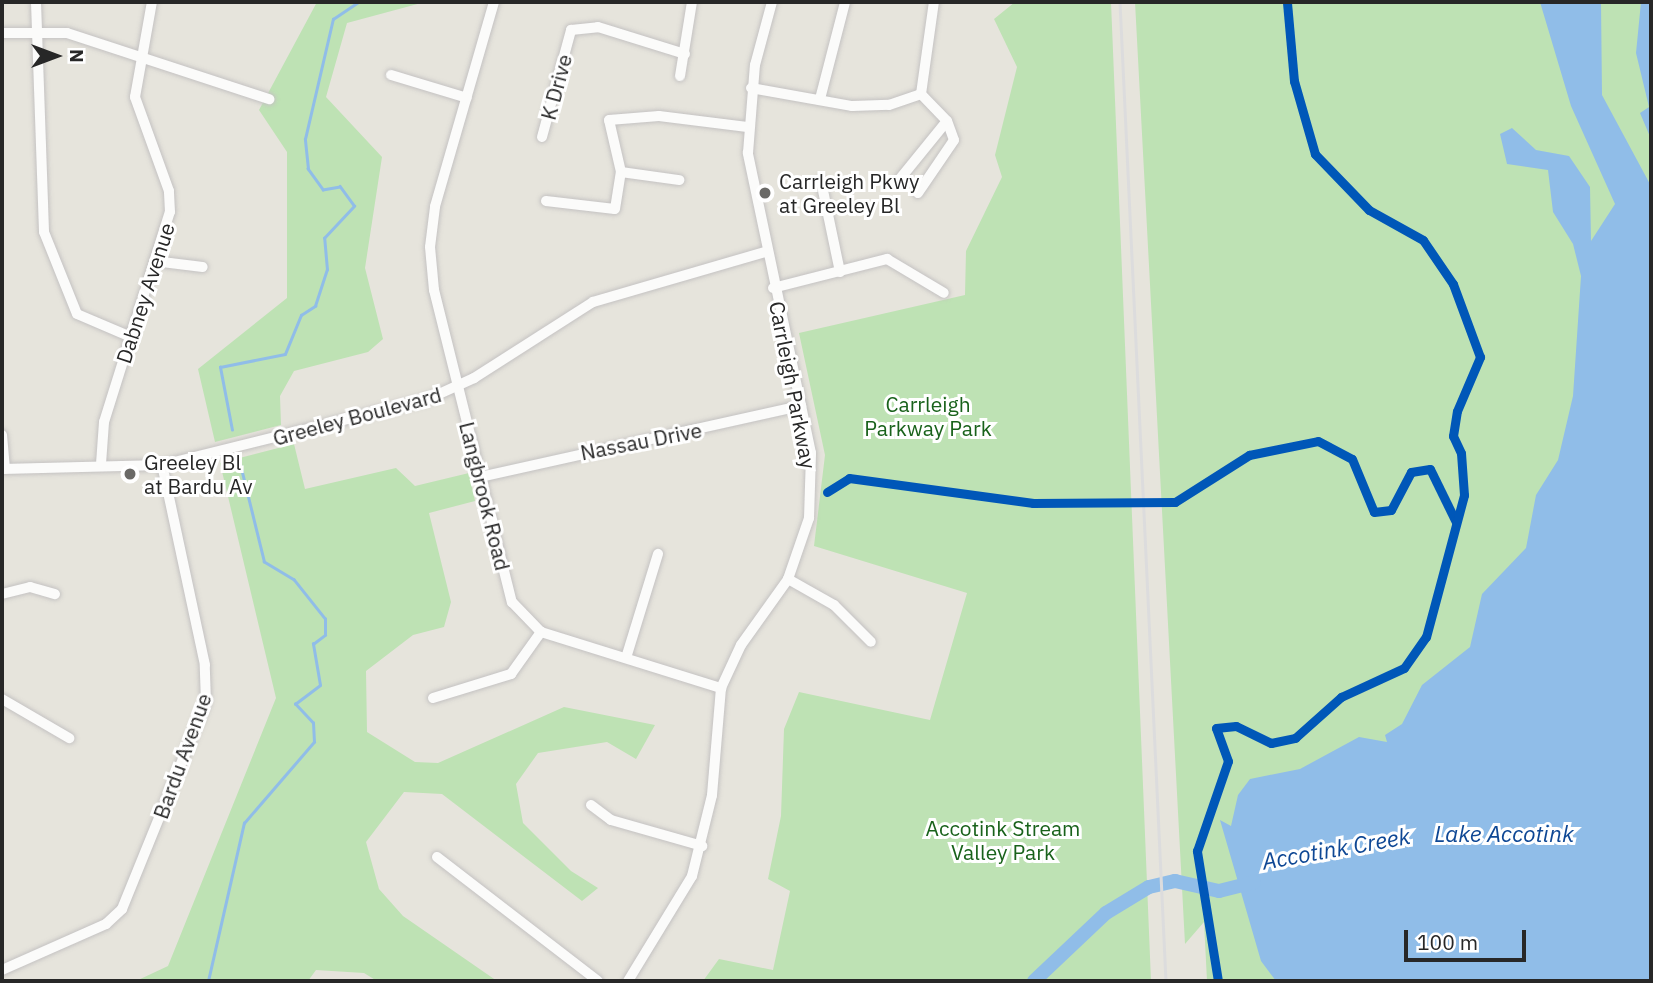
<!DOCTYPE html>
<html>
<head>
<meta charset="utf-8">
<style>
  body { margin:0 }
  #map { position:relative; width:1653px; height:983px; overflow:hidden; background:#e6e4dc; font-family:"IBM Plex Sans",sans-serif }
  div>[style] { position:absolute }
  .green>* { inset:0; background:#bee2b4 }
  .water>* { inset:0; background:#90bde8 }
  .stream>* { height:2.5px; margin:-1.25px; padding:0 1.25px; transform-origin:1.25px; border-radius:1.25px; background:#90bde8 }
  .river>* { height:14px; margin:-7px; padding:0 7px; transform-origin:7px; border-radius:7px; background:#90bde8 }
  .roads { filter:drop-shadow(0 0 2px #c4c2c2) drop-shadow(0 0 2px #c4c2c2) }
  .minor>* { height:10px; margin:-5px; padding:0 5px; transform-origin:5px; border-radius:5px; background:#fbfbfa }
  .rail>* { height:2.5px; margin:-1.25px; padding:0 1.25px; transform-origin:1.25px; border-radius:1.25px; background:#dcdcdd }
  .cycleway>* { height:9px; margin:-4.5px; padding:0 4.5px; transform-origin:4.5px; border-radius:4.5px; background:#0057b8 }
  .dots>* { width:19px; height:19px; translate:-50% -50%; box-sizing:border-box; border:4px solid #fff; border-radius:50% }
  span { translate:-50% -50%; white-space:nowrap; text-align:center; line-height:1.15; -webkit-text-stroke:6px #fff; paint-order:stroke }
  .street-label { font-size:21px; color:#272727 }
  .poi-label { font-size:21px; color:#272727 }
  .left { translate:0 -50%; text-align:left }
  .park-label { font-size:21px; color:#19621b }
  .water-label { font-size:23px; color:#0e4794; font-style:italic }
  .frame { position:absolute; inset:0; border:4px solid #272727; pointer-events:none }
  .north { position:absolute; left:21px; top:21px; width:70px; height:70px; -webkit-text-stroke:5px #fff; paint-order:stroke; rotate:90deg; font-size:19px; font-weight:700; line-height:28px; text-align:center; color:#272727 }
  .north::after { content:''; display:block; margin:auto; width:24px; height:32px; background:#272727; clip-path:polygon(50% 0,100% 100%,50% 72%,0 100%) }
  .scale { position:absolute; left:1404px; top:930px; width:122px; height:32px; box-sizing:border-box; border:4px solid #272727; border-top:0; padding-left:9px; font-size:21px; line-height:24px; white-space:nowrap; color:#272727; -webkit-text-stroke:5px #fff; paint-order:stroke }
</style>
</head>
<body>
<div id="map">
  <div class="green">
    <i style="clip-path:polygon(317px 2px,425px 2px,347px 23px,326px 97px,382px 157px,365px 268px,383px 339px,368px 352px,294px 371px,280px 396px,281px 425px,215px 442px,198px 369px,287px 298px,287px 152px,259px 110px)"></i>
    <i style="clip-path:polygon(1015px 2px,1111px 2px,1151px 981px,703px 981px,719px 959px,773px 970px,790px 891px,768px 879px,781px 816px,784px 729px,799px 692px,930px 720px,967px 593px,814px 546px,825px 455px,799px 333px,965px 295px,966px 251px,1002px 177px,995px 155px,1017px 67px,994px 19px)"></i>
    <i style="clip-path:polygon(1135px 2px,1651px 2px,1651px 981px,1207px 981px,1204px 922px,1185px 944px)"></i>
    <i style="clip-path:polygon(294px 444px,305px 489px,396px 468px,415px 486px,469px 473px,475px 501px,429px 513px,451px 602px,444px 627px,413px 635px,366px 671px,367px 732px,415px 762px,438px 763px,564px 707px,655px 725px,636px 759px,607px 742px,538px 753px,516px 784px,523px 823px,571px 871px,598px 888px,582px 901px,442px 794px,404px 792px,366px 842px,379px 889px,403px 916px,497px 981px,377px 981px,364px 973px,316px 970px,308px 981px,136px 981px,168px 966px,276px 698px,220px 463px)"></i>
  </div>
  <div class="water">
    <i style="clip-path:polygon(1540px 2px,1601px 2px,1602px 95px,1651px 186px,1651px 981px,1276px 981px,1261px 961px,1220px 820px,1231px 826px,1238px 795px,1250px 779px,1300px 769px,1359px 737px,1387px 742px,1385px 735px,1402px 724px,1422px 685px,1470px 647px,1482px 594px,1526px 548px,1536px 495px,1558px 460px,1573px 396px,1581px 276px,1573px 244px,1553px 212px,1548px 170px,1507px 164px,1500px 134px,1512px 128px,1536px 150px,1569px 156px,1590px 187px,1591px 241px,1615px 204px,1571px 106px)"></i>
    <i style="clip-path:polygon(1641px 2px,1651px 2px,1651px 139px,1640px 113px,1649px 107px,1636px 53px)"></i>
  </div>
  <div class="stream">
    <i style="left:232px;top:430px;width:64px;rotate:-100.8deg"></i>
    <i style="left:220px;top:367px;width:66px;rotate:-11.3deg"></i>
    <i style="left:285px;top:354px;width:42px;rotate:-67.7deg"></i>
    <i style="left:301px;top:315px;width:17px;rotate:-33deg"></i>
    <i style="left:315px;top:306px;width:38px;rotate:-72deg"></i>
    <i style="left:327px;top:270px;width:32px;rotate:-95deg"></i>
    <i style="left:324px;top:238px;width:44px;rotate:-46.8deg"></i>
    <i style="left:354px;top:206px;width:24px;rotate:-126deg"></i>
    <i style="left:340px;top:187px;width:17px;rotate:170deg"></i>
    <i style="left:323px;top:190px;width:26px;rotate:-126deg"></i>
    <i style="left:308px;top:169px;width:30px;rotate:-96deg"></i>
    <i style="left:305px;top:139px;width:123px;rotate:-76.9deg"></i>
    <i style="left:333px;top:19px;width:30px;rotate:-34deg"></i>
    <i style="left:208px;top:981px;width:162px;rotate:-77.2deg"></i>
    <i style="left:244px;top:823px;width:107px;rotate:-49.2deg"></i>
    <i style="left:314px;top:742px;width:19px;rotate:-93deg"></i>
    <i style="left:313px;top:723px;width:26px;rotate:-133deg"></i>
    <i style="left:295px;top:704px;width:31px;rotate:-37deg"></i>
    <i style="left:320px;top:685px;width:42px;rotate:-99.7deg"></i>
    <i style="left:313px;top:644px;width:15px;rotate:-37deg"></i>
    <i style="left:325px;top:635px;width:16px;rotate:-90deg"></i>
    <i style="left:325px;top:619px;width:50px;rotate:-128.5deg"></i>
    <i style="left:294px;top:580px;width:35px;rotate:-149deg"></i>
    <i style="left:264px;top:562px;width:101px;rotate:-103.8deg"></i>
  </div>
  <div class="river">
    <i style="left:1034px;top:981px;width:99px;rotate:-43.4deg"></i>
    <i style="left:1106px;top:913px;width:50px;rotate:-31.2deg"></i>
    <i style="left:1149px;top:887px;width:27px;rotate:-13deg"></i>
    <i style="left:1175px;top:881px;width:45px;rotate:12.8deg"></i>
    <i style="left:1219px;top:891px;width:36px;rotate:-14deg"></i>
  </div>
  <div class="roads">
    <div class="minor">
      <i style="left:36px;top:2px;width:230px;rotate:88deg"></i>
      <i style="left:44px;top:232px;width:88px;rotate:68.1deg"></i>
      <i style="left:77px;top:314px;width:59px;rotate:23.1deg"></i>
      <i style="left:494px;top:2px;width:213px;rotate:106.1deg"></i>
      <i style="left:435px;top:207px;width:40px;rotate:97.1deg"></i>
      <i style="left:430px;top:247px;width:43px;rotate:84.7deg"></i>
      <i style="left:434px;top:290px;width:322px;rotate:76deg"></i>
      <i style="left:512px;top:602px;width:42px;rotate:46deg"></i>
      <i style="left:541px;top:632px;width:189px;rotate:17.3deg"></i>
      <i style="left:2px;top:33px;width:65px"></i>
      <i style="left:67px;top:33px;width:213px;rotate:18.1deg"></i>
      <i style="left:391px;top:75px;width:79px;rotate:16.8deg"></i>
      <i style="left:680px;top:76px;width:75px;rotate:-80.8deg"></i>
      <i style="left:751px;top:88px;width:103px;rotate:10.1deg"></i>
      <i style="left:852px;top:106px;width:37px;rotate:-2deg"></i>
      <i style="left:889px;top:105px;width:34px;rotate:-19deg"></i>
      <i style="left:921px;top:94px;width:93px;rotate:-82deg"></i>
      <i style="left:820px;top:99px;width:100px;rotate:-75.5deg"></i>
      <i style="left:542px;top:137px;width:111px;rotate:-74.8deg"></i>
      <i style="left:571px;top:30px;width:27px;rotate:-6deg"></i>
      <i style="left:598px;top:27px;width:91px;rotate:17.2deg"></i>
      <i style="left:621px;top:172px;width:59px;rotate:7.9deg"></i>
      <i style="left:899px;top:180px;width:76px;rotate:-50.9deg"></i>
      <i style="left:821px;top:181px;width:93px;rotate:78.2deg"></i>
      <i style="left:918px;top:193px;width:64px;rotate:-55.8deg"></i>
      <i style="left:954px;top:140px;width:20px;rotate:-110deg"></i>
      <i style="left:947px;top:121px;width:37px;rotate:-134deg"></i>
      <i style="left:546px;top:201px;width:69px;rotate:6.6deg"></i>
      <i style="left:615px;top:209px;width:37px;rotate:-81deg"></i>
      <i style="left:621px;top:172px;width:53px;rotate:-103deg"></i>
      <i style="left:609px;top:120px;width:50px;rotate:-4.6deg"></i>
      <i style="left:659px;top:116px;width:89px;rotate:7.1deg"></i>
      <i style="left:154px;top:261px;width:49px;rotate:7deg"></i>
      <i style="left:773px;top:288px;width:118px;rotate:-14.3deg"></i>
      <i style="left:887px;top:259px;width:66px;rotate:30.8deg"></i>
      <i style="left:2px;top:435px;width:34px;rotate:85deg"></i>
      <i style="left:101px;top:464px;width:42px;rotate:-85.9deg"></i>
      <i style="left:104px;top:422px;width:220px;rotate:-72.6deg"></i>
      <i style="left:170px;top:212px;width:21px;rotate:-93deg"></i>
      <i style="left:169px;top:191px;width:100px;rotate:-109.9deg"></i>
      <i style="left:135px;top:97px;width:97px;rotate:-79.9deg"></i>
      <i style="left:2px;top:469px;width:160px;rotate:-1.4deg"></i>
      <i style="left:162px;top:465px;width:274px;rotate:-13.9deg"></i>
      <i style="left:428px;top:399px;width:51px;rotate:-24.5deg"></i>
      <i style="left:474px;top:378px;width:141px;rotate:-32.6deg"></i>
      <i style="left:593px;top:302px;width:179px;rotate:-16.2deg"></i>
      <i style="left:480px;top:477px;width:329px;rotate:-12.5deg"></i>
      <i style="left:788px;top:579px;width:53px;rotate:29.5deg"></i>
      <i style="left:834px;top:605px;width:52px;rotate:45deg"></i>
      <i style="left:2px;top:594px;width:29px;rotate:-14deg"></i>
      <i style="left:30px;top:587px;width:26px;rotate:16deg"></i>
      <i style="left:626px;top:658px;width:109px;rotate:-72.9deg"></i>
      <i style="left:433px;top:698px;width:82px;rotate:-17.1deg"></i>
      <i style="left:511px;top:674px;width:52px;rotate:-54.5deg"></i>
      <i style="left:2px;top:699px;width:78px;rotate:30.2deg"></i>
      <i style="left:591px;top:805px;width:25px;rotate:37deg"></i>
      <i style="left:611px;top:820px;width:95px;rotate:15.9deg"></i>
      <i style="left:437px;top:857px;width:203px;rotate:37.6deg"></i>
      <i style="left:2px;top:970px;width:114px;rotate:-23.9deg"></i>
      <i style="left:106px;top:924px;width:22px;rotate:-43deg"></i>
      <i style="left:122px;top:909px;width:223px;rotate:-67.9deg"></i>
      <i style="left:206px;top:702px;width:37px;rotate:-92deg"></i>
      <i style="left:205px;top:665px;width:205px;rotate:-102.1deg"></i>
      <i style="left:628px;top:981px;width:123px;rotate:-58.6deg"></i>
      <i style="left:692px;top:876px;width:83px;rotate:-76.1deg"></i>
      <i style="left:712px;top:795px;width:107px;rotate:-85.2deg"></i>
      <i style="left:721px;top:688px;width:47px;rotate:-65.1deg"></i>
      <i style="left:741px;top:645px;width:81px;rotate:-54.5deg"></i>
      <i style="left:788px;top:579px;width:65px;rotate:-71deg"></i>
      <i style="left:809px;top:518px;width:65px;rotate:-88.2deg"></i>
      <i style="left:811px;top:453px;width:307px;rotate:-101.9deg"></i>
      <i style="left:748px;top:153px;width:88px;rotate:-85.5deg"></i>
      <i style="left:755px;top:65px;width:65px;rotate:-74.9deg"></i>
    </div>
  </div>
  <div class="rail">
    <i style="left:1120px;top:2px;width:980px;rotate:87.31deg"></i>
  </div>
  <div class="cycleway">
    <i style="left:827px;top:492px;width:26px;rotate:-32deg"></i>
    <i style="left:849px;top:478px;width:186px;rotate:7.7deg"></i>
    <i style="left:1033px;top:503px;width:142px;rotate:-0.4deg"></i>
    <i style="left:1175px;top:502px;width:88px;rotate:-32.4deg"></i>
    <i style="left:1249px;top:455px;width:70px;rotate:-11.5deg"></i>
    <i style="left:1318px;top:441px;width:38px;rotate:28deg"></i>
    <i style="left:1352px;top:459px;width:57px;rotate:67.5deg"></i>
    <i style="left:1374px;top:512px;width:17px;rotate:-7deg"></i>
    <i style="left:1391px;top:510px;width:43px;rotate:-62.2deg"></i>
    <i style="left:1411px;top:472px;width:19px;rotate:-9deg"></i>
    <i style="left:1430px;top:469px;width:59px;rotate:63.9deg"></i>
    <i style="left:1218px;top:981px;width:132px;rotate:-99.2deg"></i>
    <i style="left:1197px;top:851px;width:95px;rotate:-71deg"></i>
    <i style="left:1228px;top:761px;width:35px;rotate:-110deg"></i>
    <i style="left:1216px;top:728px;width:20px;rotate:-6deg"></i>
    <i style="left:1236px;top:726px;width:39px;rotate:26deg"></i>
    <i style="left:1271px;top:743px;width:25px;rotate:-12deg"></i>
    <i style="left:1295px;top:738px;width:62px;rotate:-41.7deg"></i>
    <i style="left:1341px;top:697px;width:69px;rotate:-24.7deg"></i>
    <i style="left:1404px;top:668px;width:38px;rotate:-55deg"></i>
    <i style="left:1426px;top:637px;width:147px;rotate:-75deg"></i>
    <i style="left:1464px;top:495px;width:42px;rotate:-94.1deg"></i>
    <i style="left:1461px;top:453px;width:19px;rotate:-115deg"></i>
    <i style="left:1453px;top:436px;width:25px;rotate:-81deg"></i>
    <i style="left:1457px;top:411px;width:59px;rotate:-66.9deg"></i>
    <i style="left:1480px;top:357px;width:78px;rotate:-110.3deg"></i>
    <i style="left:1453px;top:284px;width:53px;rotate:-124.3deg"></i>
    <i style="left:1423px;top:240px;width:62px;rotate:-150.9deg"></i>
    <i style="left:1369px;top:210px;width:78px;rotate:-134deg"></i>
    <i style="left:1315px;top:154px;width:76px;rotate:-106deg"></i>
    <i style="left:1294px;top:81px;width:79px;rotate:-95.1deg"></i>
  </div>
  <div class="dots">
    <i style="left:765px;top:193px;background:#6a6966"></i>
    <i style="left:130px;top:474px;background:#6a6966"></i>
  </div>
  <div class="street-label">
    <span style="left:556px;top:87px;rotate:-75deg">K Drive</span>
    <span style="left:145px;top:293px;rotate:-72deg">Dabney Avenue</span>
    <span style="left:793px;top:385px;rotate:79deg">Carrleigh Parkway</span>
    <span style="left:357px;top:416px;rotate:-15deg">Greeley Boulevard</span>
    <span style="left:641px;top:441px;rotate:-11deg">Nassau Drive</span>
    <span style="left:485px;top:496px;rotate:76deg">Langbrook Road</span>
    <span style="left:182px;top:756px;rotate:-70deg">Bardu Avenue</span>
  </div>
  <div class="poi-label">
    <span class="left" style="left:779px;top:193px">Carrleigh Pkwy<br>at Greeley Bl</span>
    <span class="left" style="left:144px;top:474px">Greeley Bl<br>at Bardu Av</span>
  </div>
  <div class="park-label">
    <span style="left:928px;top:416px">Carrleigh<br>Parkway Park</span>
    <span style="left:1003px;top:840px">Accotink Stream<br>Valley Park</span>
  </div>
  <div class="water-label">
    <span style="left:1504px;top:833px">Lake Accotink</span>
    <span style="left:1336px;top:848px;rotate:-10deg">Accotink Creek</span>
  </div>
  <div class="frame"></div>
  <div class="north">N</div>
  <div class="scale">100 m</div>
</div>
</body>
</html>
